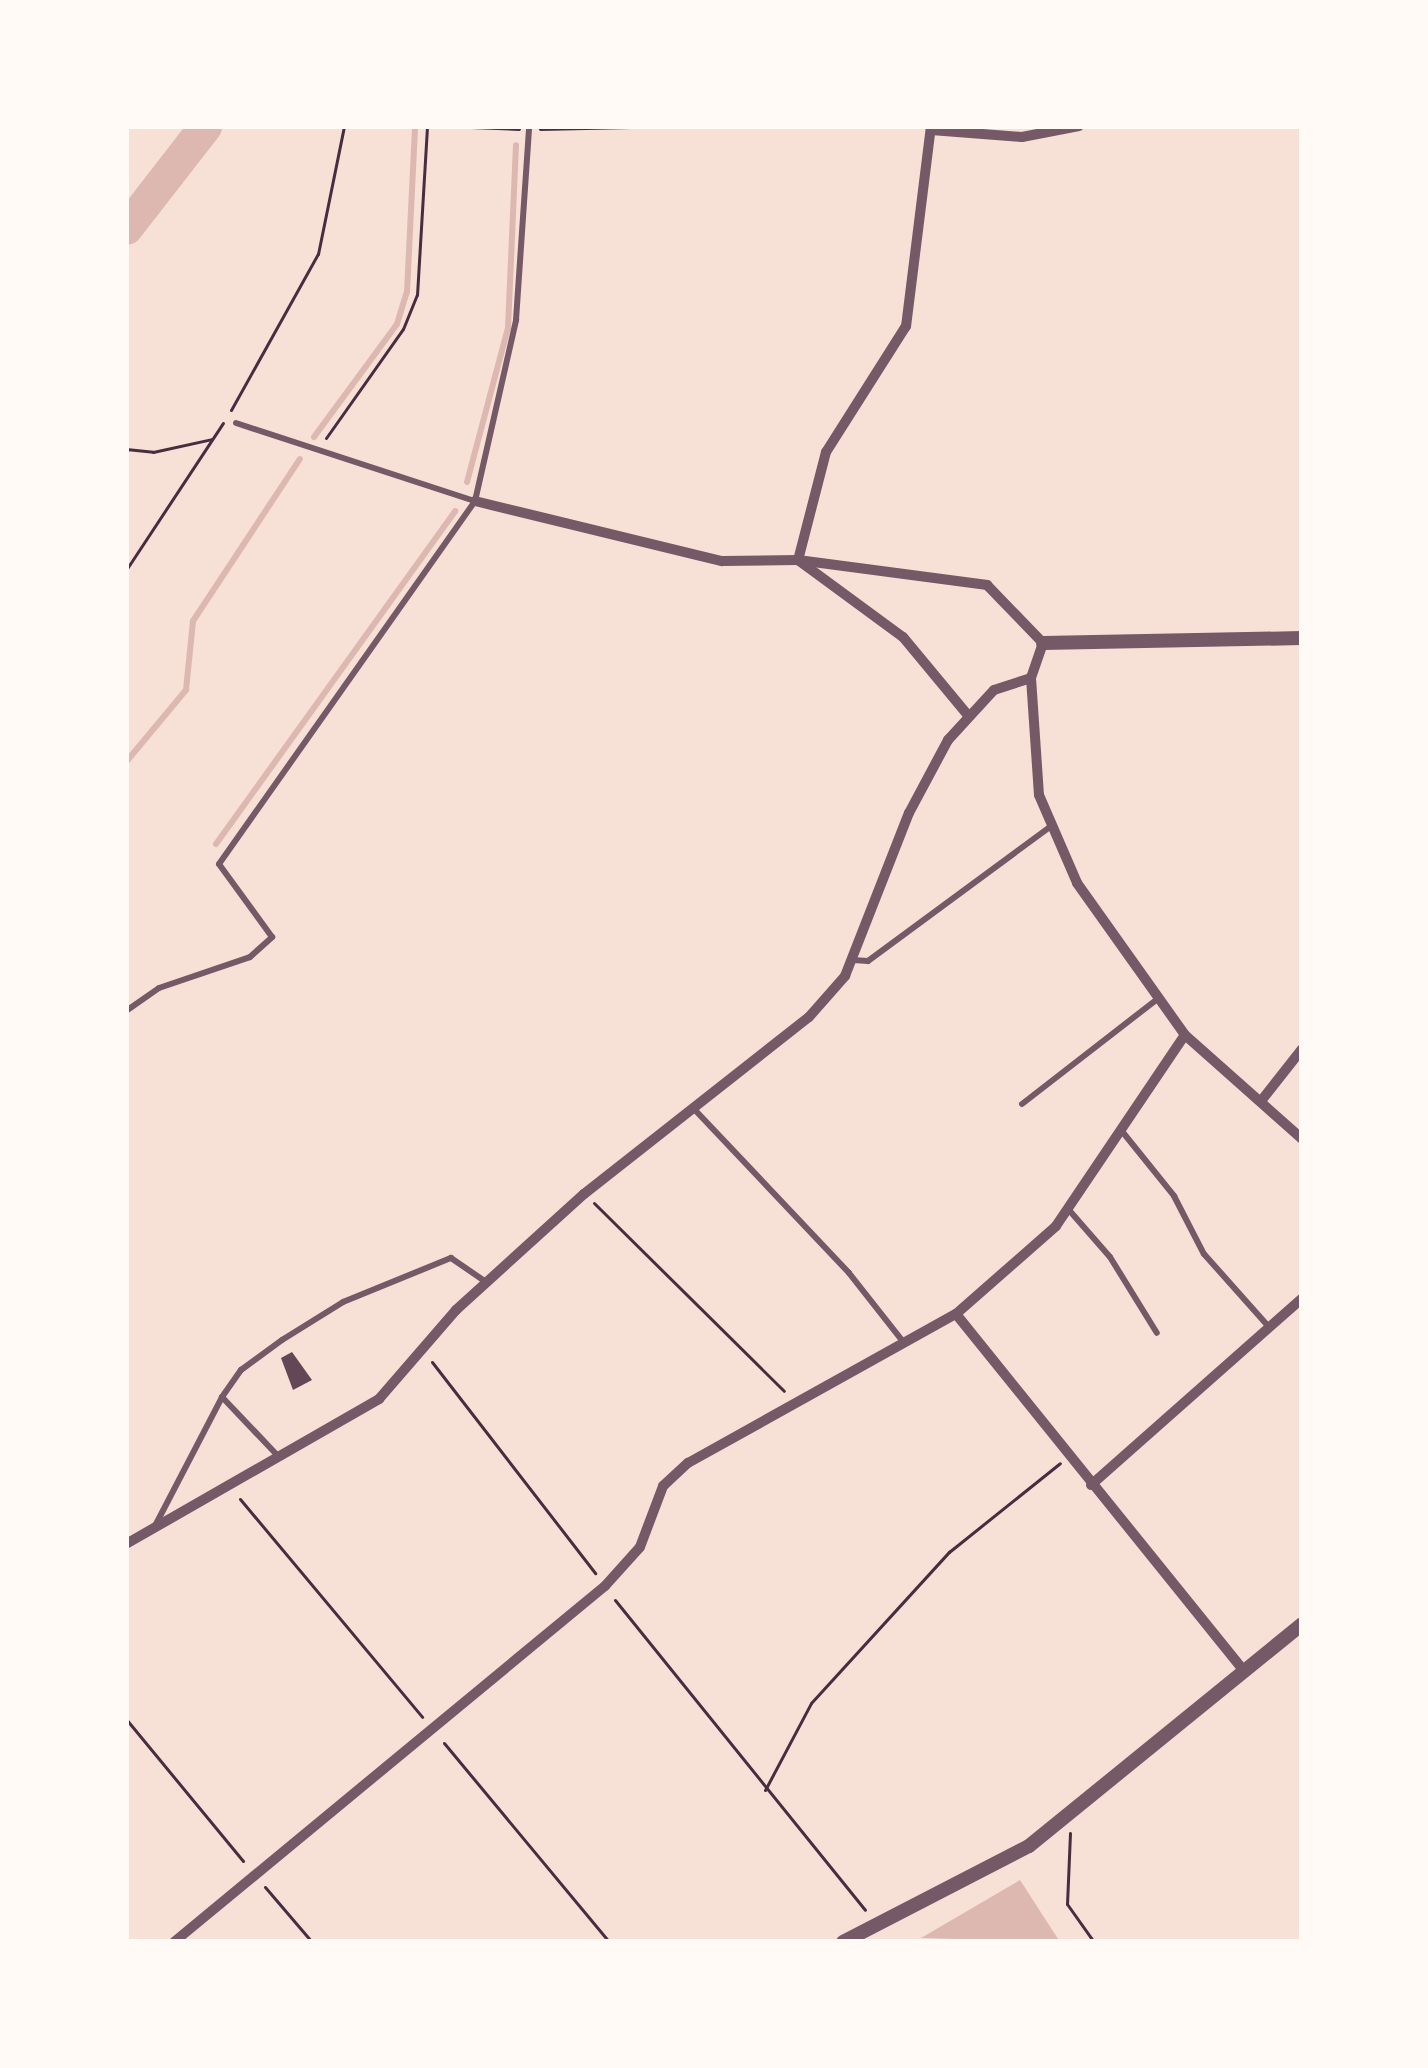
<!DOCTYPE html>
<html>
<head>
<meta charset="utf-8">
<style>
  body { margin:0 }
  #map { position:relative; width:1428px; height:2068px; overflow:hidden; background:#f7e1d7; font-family:"PT Sans",sans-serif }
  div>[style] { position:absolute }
  .water>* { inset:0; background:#dcb8b0 }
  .stream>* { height:6px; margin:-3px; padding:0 3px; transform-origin:3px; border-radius:3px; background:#dcb8b0 }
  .river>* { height:33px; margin:-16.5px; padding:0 16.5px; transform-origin:16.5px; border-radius:16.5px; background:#dcb8b0 }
  .building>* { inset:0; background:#644757 }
  .path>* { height:3px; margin:-1.5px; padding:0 1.5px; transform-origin:1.5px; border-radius:1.5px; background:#4a2c40 }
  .service>* { height:6px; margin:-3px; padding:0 3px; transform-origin:3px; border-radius:3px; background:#755966 }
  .minor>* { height:10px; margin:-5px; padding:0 5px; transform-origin:5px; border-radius:5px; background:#755966 }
  .tertiary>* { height:14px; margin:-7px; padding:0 7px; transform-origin:7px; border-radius:7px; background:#755966 }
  span { translate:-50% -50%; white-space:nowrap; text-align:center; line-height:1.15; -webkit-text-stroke:10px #fffaf5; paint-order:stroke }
  .frame { position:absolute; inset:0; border:129px solid #fffaf5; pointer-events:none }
</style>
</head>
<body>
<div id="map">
  <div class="water">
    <i style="clip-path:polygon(1020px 1880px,1060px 1942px,921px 1938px)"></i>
  </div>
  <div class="stream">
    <i style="left:314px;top:437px;width:140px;rotate:-53.7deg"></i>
    <i style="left:397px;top:324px;width:34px;rotate:-73deg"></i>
    <i style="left:407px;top:292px;width:166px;rotate:-87.2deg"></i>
    <i style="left:467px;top:482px;width:159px;rotate:-75.1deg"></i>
    <i style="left:508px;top:328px;width:183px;rotate:-87.5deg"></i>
    <i style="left:126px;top:762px;width:94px;rotate:-50.2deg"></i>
    <i style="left:186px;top:690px;width:69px;rotate:-84.2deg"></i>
    <i style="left:193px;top:621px;width:194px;rotate:-56.6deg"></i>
    <i style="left:216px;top:844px;width:410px;rotate:-54.3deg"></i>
  </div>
  <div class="river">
    <i style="left:126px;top:228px;width:129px;rotate:-52.2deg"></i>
  </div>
  <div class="building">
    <i style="clip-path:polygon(292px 1352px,312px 1380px,293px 1390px,281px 1358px)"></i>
  </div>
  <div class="path">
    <i style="left:445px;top:126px;width:74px;rotate:2.3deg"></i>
    <i style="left:540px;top:129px;width:136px;rotate:-1.3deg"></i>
    <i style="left:231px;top:410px;width:179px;rotate:-60.9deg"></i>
    <i style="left:318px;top:254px;width:131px;rotate:-78.5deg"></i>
    <i style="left:326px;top:438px;width:133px;rotate:-54.8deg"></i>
    <i style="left:403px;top:329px;width:37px;rotate:-68deg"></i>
    <i style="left:417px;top:295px;width:169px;rotate:-86.6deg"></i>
    <i style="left:126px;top:449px;width:27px;rotate:6deg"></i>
    <i style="left:153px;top:452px;width:60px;rotate:-12.4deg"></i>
    <i style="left:126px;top:570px;width:176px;rotate:-56.6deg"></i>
    <i style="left:594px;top:1203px;width:267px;rotate:44.7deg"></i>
    <i style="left:432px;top:1362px;width:267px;rotate:52.3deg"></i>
    <i style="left:240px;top:1499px;width:284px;rotate:50.1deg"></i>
    <i style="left:615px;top:1600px;width:398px;rotate:51.1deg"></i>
    <i style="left:126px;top:1719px;width:184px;rotate:50.5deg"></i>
    <i style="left:444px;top:1743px;width:259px;rotate:50.3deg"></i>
    <i style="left:765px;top:1790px;width:98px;rotate:-62.1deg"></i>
    <i style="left:811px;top:1703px;width:205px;rotate:-47.6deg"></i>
    <i style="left:949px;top:1552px;width:142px;rotate:-38.7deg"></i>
    <i style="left:1070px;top:1833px;width:71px;rotate:92.4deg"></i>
    <i style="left:1067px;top:1904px;width:47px;rotate:54.6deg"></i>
    <i style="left:265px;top:1887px;width:72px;rotate:49.5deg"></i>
  </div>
  <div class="service">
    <i style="left:236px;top:423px;width:251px;rotate:18.1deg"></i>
    <i style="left:853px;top:960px;width:15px;rotate:4deg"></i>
    <i style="left:868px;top:961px;width:227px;rotate:-36.4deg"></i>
    <i style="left:126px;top:1011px;width:40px;rotate:-34.9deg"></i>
    <i style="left:159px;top:988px;width:96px;rotate:-18.8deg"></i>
    <i style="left:250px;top:957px;width:30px;rotate:-42deg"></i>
    <i style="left:272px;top:937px;width:90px;rotate:-126deg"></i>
    <i style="left:219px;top:864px;width:444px;rotate:-54.8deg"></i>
    <i style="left:475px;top:501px;width:186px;rotate:-77.2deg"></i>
    <i style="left:516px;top:320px;width:191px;rotate:-86.1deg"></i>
    <i style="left:1022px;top:1104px;width:170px;rotate:-37.8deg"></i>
    <i style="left:695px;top:1110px;width:224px;rotate:46.6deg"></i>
    <i style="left:849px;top:1273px;width:89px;rotate:51.8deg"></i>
    <i style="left:1121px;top:1130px;width:85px;rotate:51.2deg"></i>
    <i style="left:1174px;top:1196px;width:65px;rotate:62.7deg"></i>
    <i style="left:1204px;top:1254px;width:98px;rotate:48.3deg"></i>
    <i style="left:1069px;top:1210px;width:62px;rotate:48.9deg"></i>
    <i style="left:1110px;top:1257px;width:89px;rotate:58.3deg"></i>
    <i style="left:222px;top:1397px;width:80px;rotate:46.5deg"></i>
    <i style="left:156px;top:1524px;width:143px;rotate:-62.5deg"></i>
    <i style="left:222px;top:1397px;width:33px;rotate:-55deg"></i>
    <i style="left:241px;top:1370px;width:51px;rotate:-36.2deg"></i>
    <i style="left:282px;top:1340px;width:72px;rotate:-31.9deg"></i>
    <i style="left:343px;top:1302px;width:117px;rotate:-22.2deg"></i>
    <i style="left:451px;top:1258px;width:42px;rotate:34.4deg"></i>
  </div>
  <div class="minor">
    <i style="left:931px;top:126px;width:202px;rotate:97.1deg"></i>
    <i style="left:906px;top:326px;width:149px;rotate:122.4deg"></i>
    <i style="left:826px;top:452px;width:112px;rotate:104.5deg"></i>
    <i style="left:798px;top:560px;width:130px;rotate:36.3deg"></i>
    <i style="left:903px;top:637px;width:100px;rotate:50.3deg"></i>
    <i style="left:931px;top:130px;width:91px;rotate:4.4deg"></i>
    <i style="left:1022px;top:137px;width:58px;rotate:-10.9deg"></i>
    <i style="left:475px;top:501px;width:254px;rotate:13.7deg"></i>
    <i style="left:722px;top:561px;width:76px;rotate:-0.8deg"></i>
    <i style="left:798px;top:560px;width:191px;rotate:7.5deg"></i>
    <i style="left:987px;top:585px;width:81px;rotate:46deg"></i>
    <i style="left:1043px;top:643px;width:37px;rotate:109deg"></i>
    <i style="left:1031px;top:678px;width:117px;rotate:86.1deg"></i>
    <i style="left:1039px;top:795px;width:96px;rotate:66.6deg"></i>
    <i style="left:1077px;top:883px;width:186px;rotate:54.6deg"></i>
    <i style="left:1185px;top:1035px;width:157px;rotate:41.6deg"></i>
    <i style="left:1261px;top:1101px;width:66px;rotate:-51.7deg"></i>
    <i style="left:956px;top:1314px;width:460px;rotate:51.1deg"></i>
    <i style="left:1091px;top:1485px;width:282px;rotate:-41.5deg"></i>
    <i style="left:126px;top:1544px;width:292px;rotate:-29.8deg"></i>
    <i style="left:379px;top:1399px;width:118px;rotate:-49.1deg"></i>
    <i style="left:456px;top:1310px;width:173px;rotate:-42.2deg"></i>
    <i style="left:584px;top:1194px;width:286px;rotate:-38.2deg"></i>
    <i style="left:809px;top:1017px;width:55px;rotate:-48.7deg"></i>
    <i style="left:845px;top:976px;width:175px;rotate:-68.6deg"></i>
    <i style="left:909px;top:813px;width:83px;rotate:-61.9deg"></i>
    <i style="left:948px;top:740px;width:68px;rotate:-47.4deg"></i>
    <i style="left:994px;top:690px;width:39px;rotate:-18deg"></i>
    <i style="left:174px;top:1942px;width:559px;rotate:-39.56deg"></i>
    <i style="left:605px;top:1586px;width:52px;rotate:-48.1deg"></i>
    <i style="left:640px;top:1547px;width:65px;rotate:-69.3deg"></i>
    <i style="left:663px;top:1486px;width:34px;rotate:-43deg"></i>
    <i style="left:688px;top:1463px;width:307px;rotate:-29.1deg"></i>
    <i style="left:956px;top:1314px;width:133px;rotate:-41.3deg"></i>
    <i style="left:1056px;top:1226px;width:230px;rotate:-56deg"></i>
  </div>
  <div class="tertiary">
    <i style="left:1043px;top:643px;width:259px;rotate:-1.1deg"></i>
    <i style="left:843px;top:1942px;width:209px;rotate:-27.3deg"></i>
    <i style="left:1029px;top:1846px;width:352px;rotate:-39.1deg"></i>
  </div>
  <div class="frame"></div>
</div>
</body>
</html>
